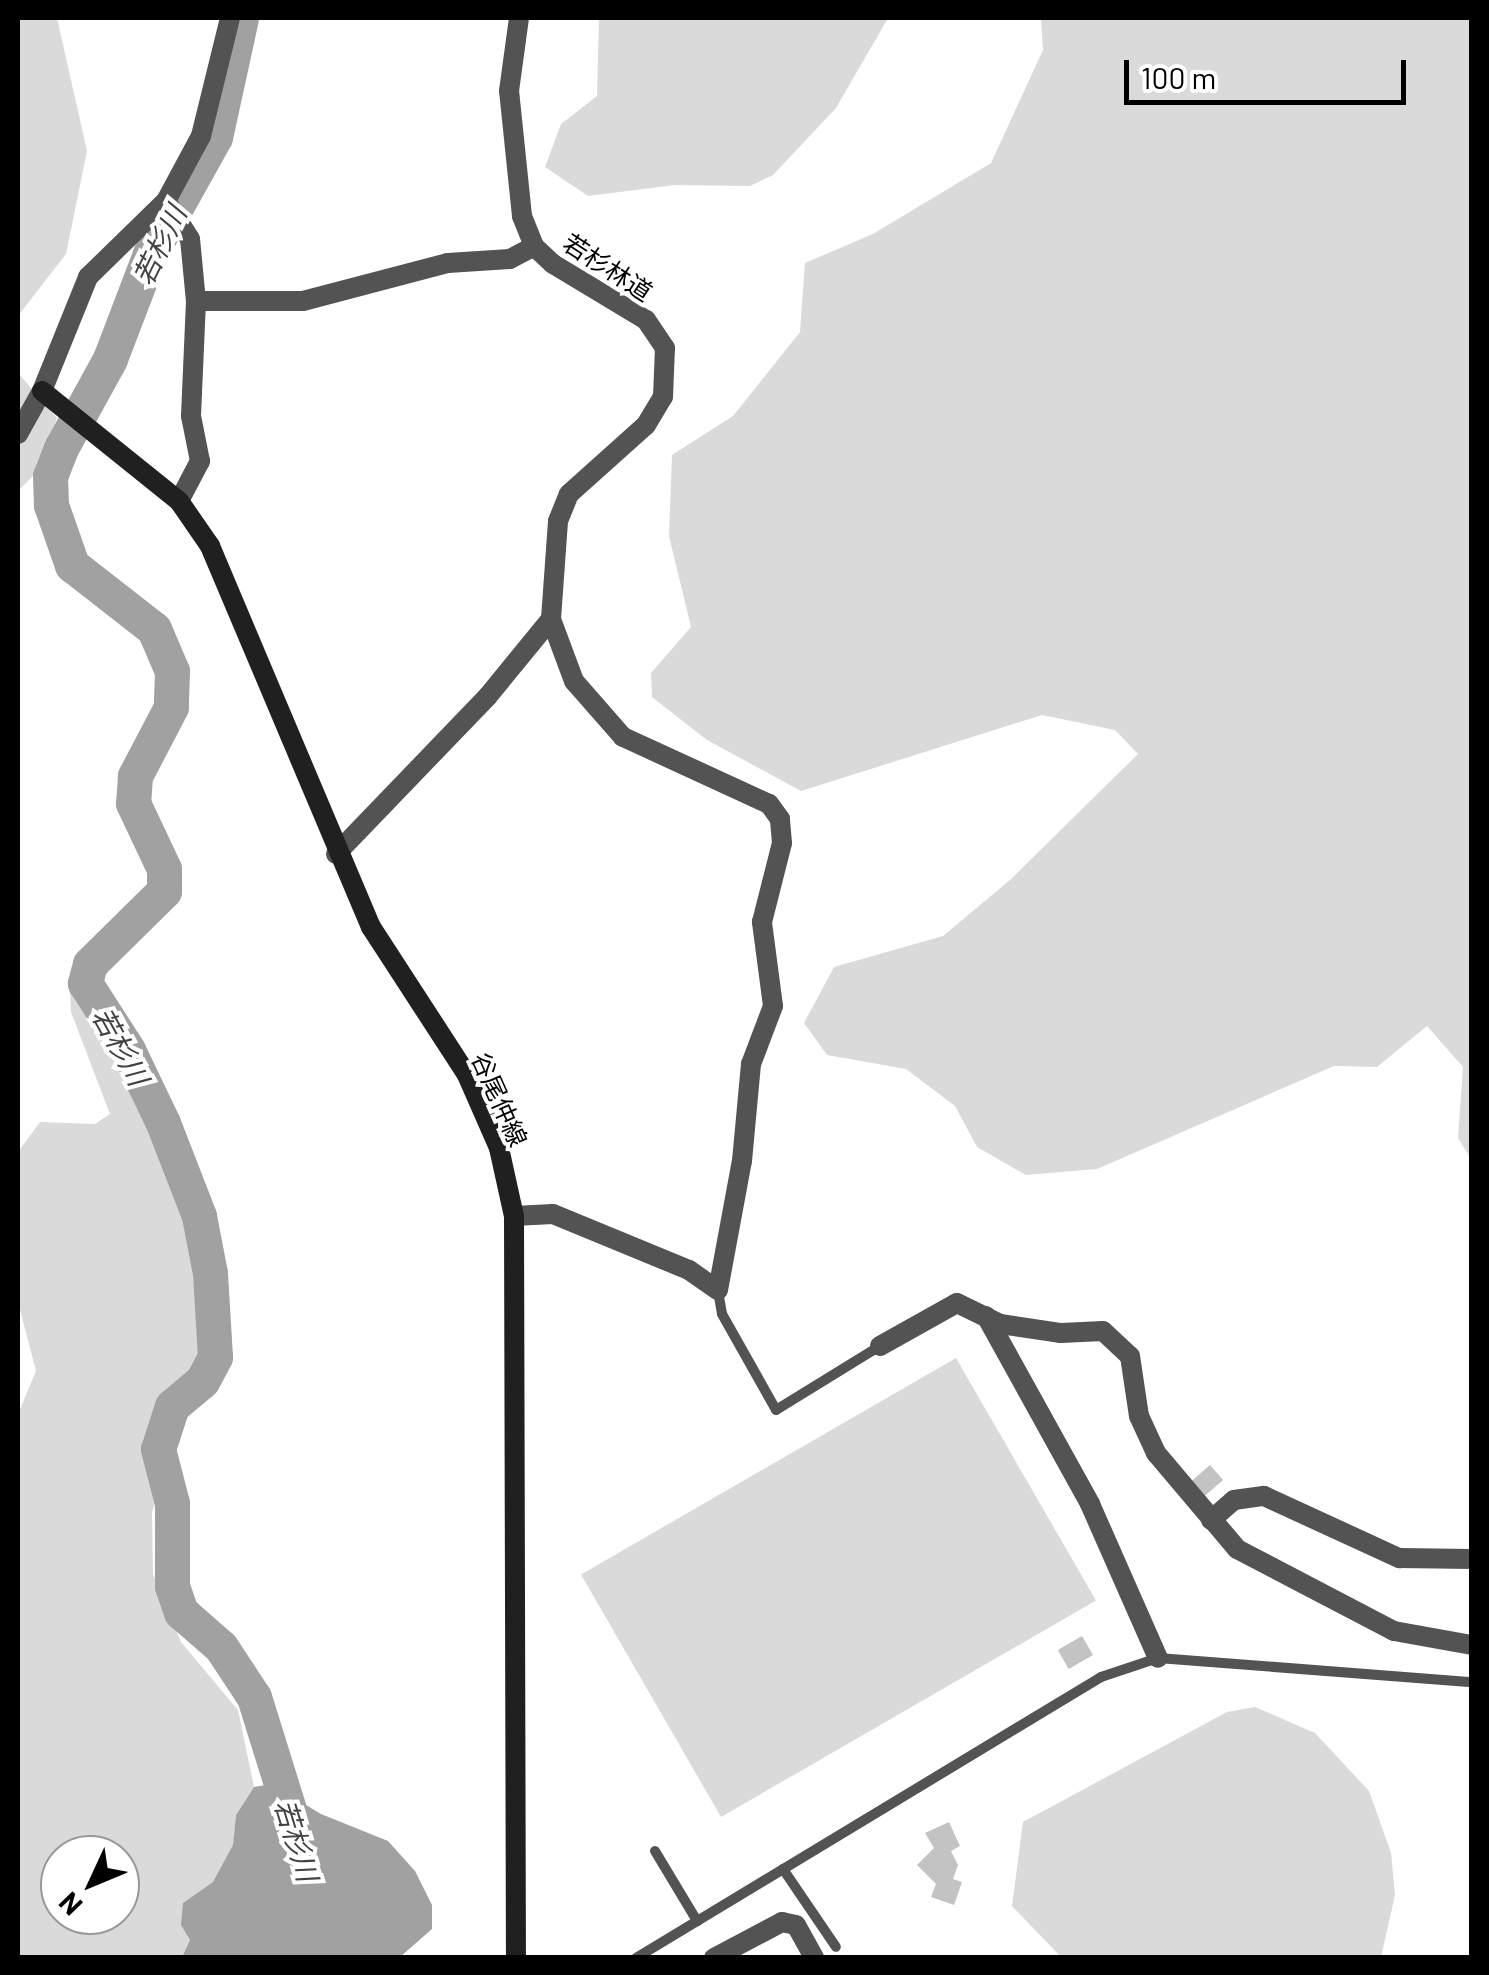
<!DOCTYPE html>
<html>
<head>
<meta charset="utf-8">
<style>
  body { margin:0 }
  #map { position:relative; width:1489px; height:1975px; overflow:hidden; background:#fff; font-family:Barlow,"Noto Sans JP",sans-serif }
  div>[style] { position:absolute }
  .green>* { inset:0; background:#dadada; transform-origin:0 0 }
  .water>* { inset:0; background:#a1a1a1 }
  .river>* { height:35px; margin:-17.5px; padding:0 17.5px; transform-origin:17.5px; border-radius:17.5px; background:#a1a1a1 }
  .building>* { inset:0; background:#c3c3c3; transform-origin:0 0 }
  .lane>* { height:10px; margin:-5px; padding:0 5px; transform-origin:5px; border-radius:5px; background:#535353 }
  .street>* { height:20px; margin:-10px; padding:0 10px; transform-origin:10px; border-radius:10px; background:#535353 }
  .secondary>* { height:20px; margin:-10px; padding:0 10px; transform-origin:10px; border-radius:10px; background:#202020 }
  span { translate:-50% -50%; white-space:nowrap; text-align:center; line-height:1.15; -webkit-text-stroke:8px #fff; paint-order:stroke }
  .street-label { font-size:25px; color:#000 }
  .water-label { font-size:28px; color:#424242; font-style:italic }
  .frame { position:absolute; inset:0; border:20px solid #000; pointer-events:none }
  .north { position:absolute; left:40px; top:1835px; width:100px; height:100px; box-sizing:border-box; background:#fff; border:2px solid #999; border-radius:50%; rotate:226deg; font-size:28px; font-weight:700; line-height:40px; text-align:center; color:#000 }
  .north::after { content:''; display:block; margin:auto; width:35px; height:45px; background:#000; clip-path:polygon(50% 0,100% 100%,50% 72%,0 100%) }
  .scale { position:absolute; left:1124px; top:60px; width:282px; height:45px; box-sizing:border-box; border:5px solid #000; border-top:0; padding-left:12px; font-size:30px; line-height:35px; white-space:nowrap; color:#000; -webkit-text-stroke:8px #fff; paint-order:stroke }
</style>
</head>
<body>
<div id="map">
  <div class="green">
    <i style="clip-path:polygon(18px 18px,57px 18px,87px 151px,66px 254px,18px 316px)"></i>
    <i style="clip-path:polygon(599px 18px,888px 18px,836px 108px,773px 175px,750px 186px,675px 185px,588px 196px,545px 167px,561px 124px,597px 96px)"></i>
    <i style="clip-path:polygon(1041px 18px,1471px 18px,1471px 1159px,1458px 1138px,1463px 1067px,1427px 1026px,1377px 1067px,1334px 1066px,1097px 1169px,1026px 1175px,977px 1147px,955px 1106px,906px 1069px,827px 1055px,804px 1023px,834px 967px,943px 936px,1010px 880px,1138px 754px,1115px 730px,1042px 715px,801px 791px,707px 740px,652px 697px,651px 673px,691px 627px,669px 536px,672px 455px,733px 416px,800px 332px,805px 263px,873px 234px,991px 163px,1043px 50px)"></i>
    <i style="clip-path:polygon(18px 373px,57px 418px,37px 472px,18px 491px)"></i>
    <i style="clip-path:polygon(evenodd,70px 989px,128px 1026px,208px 1209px,214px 1390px,187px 1415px,152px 1512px,153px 1574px,181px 1642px,238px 1710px,254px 1787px,236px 1815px,233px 1846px,213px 1883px,183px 1903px,190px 1940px,182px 1957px,18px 1958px,18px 1414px,36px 1371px,18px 1302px,18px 1152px,40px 1122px,95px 1124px,110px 1114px,71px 1012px,70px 989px,60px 1855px,120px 1855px,120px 1915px,60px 1915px,60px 1855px)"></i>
    <i style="left:956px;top:1358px;width:280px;height:433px;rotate:60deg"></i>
    <i style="clip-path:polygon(1255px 1707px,1315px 1733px,1369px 1791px,1391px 1853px,1395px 1895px,1381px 1957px,1061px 1957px,1012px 1906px,1023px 1822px,1227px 1712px)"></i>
  </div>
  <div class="water">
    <i style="clip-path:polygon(271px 1784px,321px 1814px,388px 1841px,415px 1871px,432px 1905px,432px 1929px,400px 1957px,182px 1957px,190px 1940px,181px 1925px,183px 1903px,213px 1882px,233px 1845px,236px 1815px,254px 1787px)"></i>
  </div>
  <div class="river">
    <i style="left:241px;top:18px;width:122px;rotate:102.3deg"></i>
    <i style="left:215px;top:137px;width:134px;rotate:119.1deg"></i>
    <i style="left:150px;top:254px;width:112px;rotate:110.9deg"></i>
    <i style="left:110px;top:359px;width:102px;rotate:118.8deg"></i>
    <i style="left:61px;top:448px;width:30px;rotate:111deg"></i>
    <i style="left:50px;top:476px;width:29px;rotate:88deg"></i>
    <i style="left:51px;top:505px;width:64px;rotate:70.7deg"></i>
    <i style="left:72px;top:565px;width:104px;rotate:38deg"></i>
    <i style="left:154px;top:629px;width:46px;rotate:66.8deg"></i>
    <i style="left:172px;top:671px;width:36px;rotate:92deg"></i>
    <i style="left:171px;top:707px;width:78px;rotate:117.6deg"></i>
    <i style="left:135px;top:776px;width:27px;rotate:94deg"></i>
    <i style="left:133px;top:803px;width:73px;rotate:64.8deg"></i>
    <i style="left:164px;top:869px;width:22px;rotate:90deg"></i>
    <i style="left:164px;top:891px;width:104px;rotate:135.4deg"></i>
    <i style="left:90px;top:964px;width:20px;rotate:105deg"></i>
    <i style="left:85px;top:983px;width:80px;rotate:57.3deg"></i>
    <i style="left:128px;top:1050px;width:81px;rotate:64.4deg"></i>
    <i style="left:163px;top:1123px;width:100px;rotate:68.8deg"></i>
    <i style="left:199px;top:1216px;width:58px;rotate:79.1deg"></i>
    <i style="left:210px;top:1273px;width:84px;rotate:86.6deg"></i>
    <i style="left:215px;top:1357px;width:27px;rotate:118deg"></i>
    <i style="left:202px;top:1381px;width:39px;rotate:140deg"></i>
    <i style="left:172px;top:1406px;width:45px;rotate:108deg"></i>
    <i style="left:158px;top:1449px;width:56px;rotate:75.5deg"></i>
    <i style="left:172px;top:1503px;width:83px;rotate:90deg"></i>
    <i style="left:172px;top:1586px;width:28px;rotate:71deg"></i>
    <i style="left:181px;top:1612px;width:53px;rotate:41.2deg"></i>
    <i style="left:221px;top:1647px;width:60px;rotate:56.6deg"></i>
    <i style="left:254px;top:1697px;width:141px;rotate:72.7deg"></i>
  </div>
  <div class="building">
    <i style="left:1210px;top:1465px;width:20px;height:24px;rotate:49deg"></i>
    <i style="left:1082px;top:1636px;width:22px;height:28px;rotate:60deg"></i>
    <i style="clip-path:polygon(949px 1822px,960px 1846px,951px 1851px,958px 1865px,953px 1879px,962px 1882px,954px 1905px,931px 1897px,936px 1884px,917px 1865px,934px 1848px,925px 1833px)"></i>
  </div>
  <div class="lane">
    <i style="left:718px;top:1291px;width:23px;rotate:80deg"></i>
    <i style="left:722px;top:1314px;width:110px;rotate:60.6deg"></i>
    <i style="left:776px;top:1410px;width:122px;rotate:-31.6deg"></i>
    <i style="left:655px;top:1851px;width:82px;rotate:59deg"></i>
    <i style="left:783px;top:1869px;width:94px;rotate:55.8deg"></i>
    <i style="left:636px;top:1958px;width:543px;rotate:-31.14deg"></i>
    <i style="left:1101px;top:1677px;width:60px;rotate:-18.4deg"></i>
    <i style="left:1158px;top:1658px;width:315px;rotate:4.4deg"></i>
  </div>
  <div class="street">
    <i style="left:166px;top:201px;width:45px;rotate:57.7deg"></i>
    <i style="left:190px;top:239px;width:62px;rotate:84.5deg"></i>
    <i style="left:196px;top:301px;width:115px;rotate:92.5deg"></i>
    <i style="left:191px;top:416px;width:46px;rotate:78.7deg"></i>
    <i style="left:200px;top:461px;width:45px;rotate:117.7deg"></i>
    <i style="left:196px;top:301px;width:107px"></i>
    <i style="left:303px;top:301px;width:150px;rotate:-14.7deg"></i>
    <i style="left:448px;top:263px;width:62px;rotate:-3.7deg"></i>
    <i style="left:510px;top:259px;width:27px;rotate:-28deg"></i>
    <i style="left:18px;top:434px;width:49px;rotate:-60.8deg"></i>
    <i style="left:42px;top:391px;width:123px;rotate:-68deg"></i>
    <i style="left:88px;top:277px;width:109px;rotate:-44.3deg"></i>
    <i style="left:166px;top:201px;width:74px;rotate:-61.7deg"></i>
    <i style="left:201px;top:136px;width:122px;rotate:-76.2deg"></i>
    <i style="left:336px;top:854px;width:219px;rotate:-46.1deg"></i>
    <i style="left:488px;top:696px;width:99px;rotate:-50.7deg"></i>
    <i style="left:551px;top:619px;width:98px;rotate:-85.9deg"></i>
    <i style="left:558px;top:521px;width:29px;rotate:-68deg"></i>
    <i style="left:569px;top:494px;width:103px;rotate:-41.9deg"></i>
    <i style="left:646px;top:425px;width:33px;rotate:-59deg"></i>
    <i style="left:663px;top:397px;width:49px;rotate:-87.7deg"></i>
    <i style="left:665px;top:348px;width:34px;rotate:-124deg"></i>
    <i style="left:646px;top:320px;width:109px;rotate:-148.9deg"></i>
    <i style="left:553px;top:264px;width:26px;rotate:-137deg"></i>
    <i style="left:534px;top:246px;width:32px;rotate:-112deg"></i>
    <i style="left:522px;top:216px;width:126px;rotate:-95.9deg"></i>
    <i style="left:509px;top:91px;width:74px;rotate:-82.2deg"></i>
    <i style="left:514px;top:1216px;width:39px;rotate:-3deg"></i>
    <i style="left:553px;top:1214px;width:147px;rotate:22.4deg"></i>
    <i style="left:689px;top:1270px;width:35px;rotate:35deg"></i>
    <i style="left:718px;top:1290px;width:131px;rotate:-79.5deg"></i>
    <i style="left:742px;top:1161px;width:97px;rotate:-84.7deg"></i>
    <i style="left:751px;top:1064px;width:62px;rotate:-69.2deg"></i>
    <i style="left:773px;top:1006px;width:85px;rotate:-97.5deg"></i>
    <i style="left:762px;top:922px;width:81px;rotate:-75.8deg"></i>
    <i style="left:782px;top:843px;width:24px;rotate:-95deg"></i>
    <i style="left:780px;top:819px;width:19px;rotate:-126deg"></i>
    <i style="left:769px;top:804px;width:161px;rotate:-155.3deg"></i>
    <i style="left:623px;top:737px;width:74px;rotate:-131.2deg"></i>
    <i style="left:574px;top:681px;width:66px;rotate:-110.4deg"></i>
    <i style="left:986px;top:1316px;width:215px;rotate:61deg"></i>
    <i style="left:1090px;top:1504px;width:168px;rotate:66.2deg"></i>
    <i style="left:880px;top:1346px;width:88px;rotate:-29.2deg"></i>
    <i style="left:957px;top:1303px;width:48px;rotate:26deg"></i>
    <i style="left:1000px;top:1324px;width:62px;rotate:8.4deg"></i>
    <i style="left:1061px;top:1333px;width:42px;rotate:-2.7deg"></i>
    <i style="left:1103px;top:1331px;width:37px;rotate:43deg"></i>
    <i style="left:1130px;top:1356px;width:61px;rotate:81.5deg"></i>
    <i style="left:1139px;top:1416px;width:41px;rotate:65.3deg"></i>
    <i style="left:1156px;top:1453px;width:126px;rotate:49.8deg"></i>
    <i style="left:1237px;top:1549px;width:177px;rotate:27.6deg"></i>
    <i style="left:1394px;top:1631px;width:79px;rotate:10.2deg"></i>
    <i style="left:1211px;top:1520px;width:30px;rotate:-41deg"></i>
    <i style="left:1234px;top:1500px;width:30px;rotate:-8deg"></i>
    <i style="left:1264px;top:1496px;width:149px;rotate:24.7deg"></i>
    <i style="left:1399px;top:1558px;width:73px;rotate:0.8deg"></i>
    <i style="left:714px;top:1958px;width:77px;rotate:-27.9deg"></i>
    <i style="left:782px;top:1922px;width:14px;rotate:12deg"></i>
    <i style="left:796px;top:1925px;width:38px;rotate:61deg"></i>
  </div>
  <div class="secondary">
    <i style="left:42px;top:391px;width:176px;rotate:38.8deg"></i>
    <i style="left:179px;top:501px;width:55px;rotate:55.4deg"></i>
    <i style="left:210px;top:546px;width:414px;rotate:67.1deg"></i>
    <i style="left:371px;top:927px;width:176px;rotate:57deg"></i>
    <i style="left:467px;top:1075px;width:80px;rotate:66.3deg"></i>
    <i style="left:499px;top:1148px;width:70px;rotate:77.6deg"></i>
    <i style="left:514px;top:1216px;width:742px;rotate:89.85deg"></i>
  </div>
  <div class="street-label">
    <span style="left:608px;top:267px;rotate:33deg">若杉林道</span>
    <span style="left:500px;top:1099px;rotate:66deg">谷尾仲線</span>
  </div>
  <div class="water-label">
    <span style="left:159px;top:245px;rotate:-64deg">若杉川</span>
    <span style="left:121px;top:1046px;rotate:61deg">若杉川</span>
    <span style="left:297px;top:1840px;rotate:73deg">若杉川</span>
  </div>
  <div class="frame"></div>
  <div class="north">N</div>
  <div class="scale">100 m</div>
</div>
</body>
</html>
